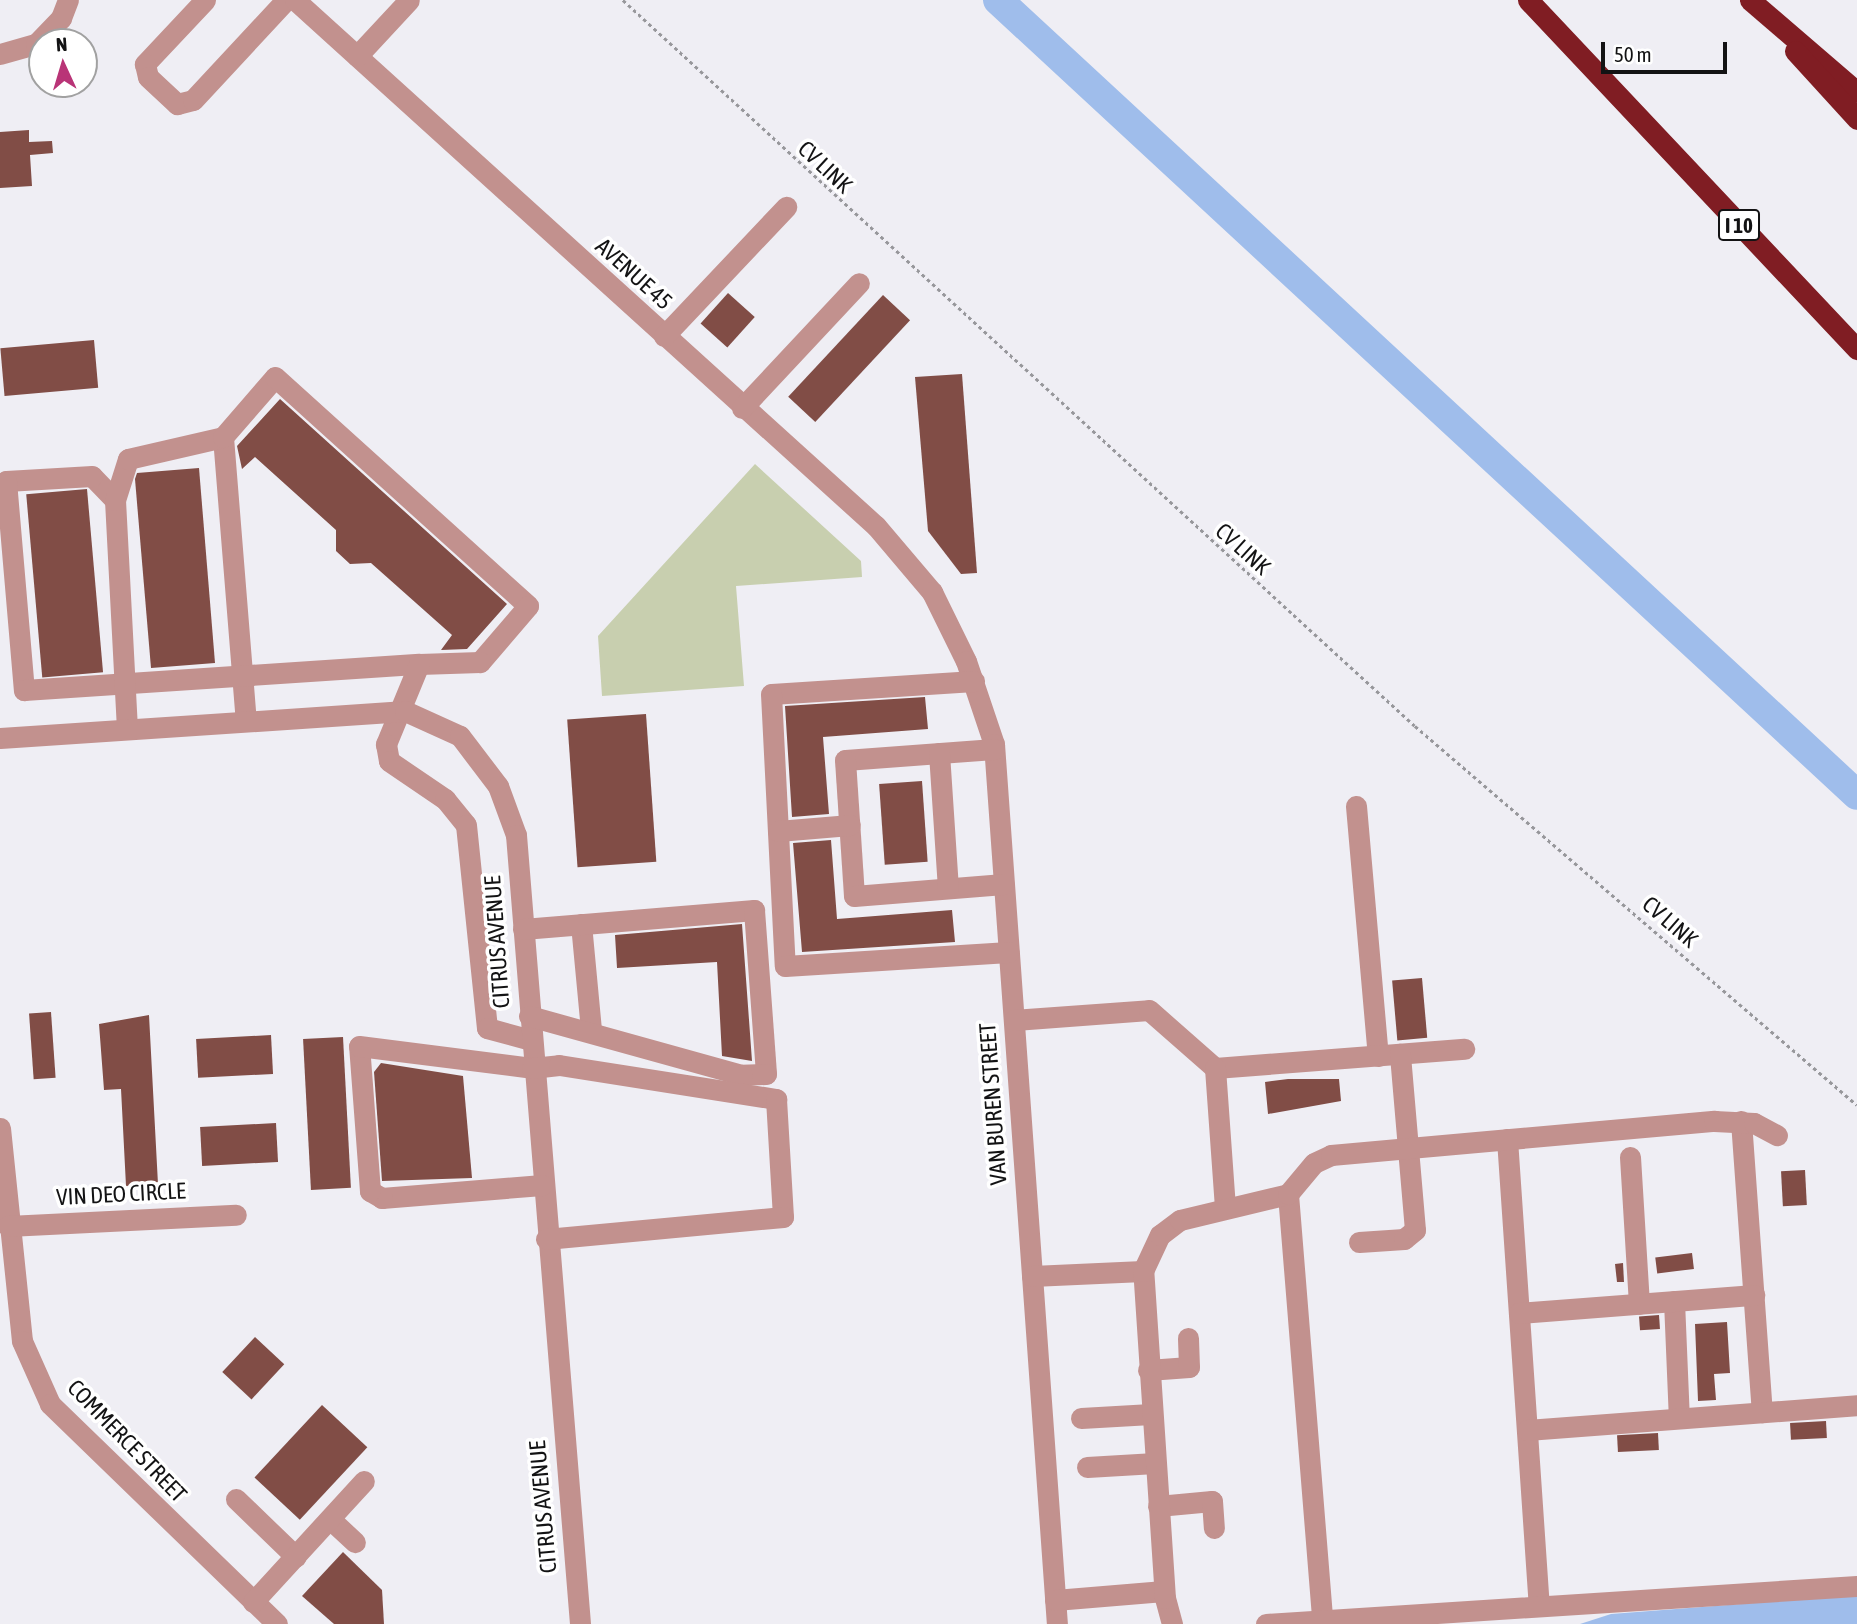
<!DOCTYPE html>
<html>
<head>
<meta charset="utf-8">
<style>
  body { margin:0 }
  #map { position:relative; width:1857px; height:1624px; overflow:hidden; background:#efeef4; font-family:"Asap Condensed",sans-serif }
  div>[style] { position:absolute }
  .green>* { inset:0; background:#c8cfaf }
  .water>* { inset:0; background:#9fbdeb }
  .river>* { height:30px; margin:-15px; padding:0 15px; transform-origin:15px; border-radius:15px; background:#9fbdeb }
  .building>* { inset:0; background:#814d46; transform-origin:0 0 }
  .path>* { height:2.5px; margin-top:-1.25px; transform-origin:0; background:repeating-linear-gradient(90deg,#97979b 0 3.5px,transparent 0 7px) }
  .minor>* { height:21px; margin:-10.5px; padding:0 10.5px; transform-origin:10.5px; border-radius:10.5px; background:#c2918e }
  .highway>* { height:21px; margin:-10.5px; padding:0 10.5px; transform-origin:10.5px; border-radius:10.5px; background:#801d23 }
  span { translate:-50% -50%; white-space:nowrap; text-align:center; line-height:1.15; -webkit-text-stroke:7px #fff; paint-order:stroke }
  .shield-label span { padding:2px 5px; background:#fff; border:2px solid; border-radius:5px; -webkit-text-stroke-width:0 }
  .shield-label { font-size:21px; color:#131314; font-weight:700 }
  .street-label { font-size:23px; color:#131314 }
  .north { position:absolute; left:28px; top:28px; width:70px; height:70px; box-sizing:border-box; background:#fff; border:2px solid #a1a1a1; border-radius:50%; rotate:356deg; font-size:19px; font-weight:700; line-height:28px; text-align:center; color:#131314 }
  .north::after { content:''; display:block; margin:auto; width:24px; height:32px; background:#b93477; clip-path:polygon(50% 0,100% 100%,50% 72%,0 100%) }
  .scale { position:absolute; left:1601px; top:42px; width:126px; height:32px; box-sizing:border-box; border:4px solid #131314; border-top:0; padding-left:9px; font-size:21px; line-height:24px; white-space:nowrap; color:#131314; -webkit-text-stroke:5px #fff; paint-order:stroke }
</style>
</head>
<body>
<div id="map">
  <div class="green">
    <i style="clip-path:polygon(755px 464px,861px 561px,862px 577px,736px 586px,744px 686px,602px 696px,598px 636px)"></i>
  </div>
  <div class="water">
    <i style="clip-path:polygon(1857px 1595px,1857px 1624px,1580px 1624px,1611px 1614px)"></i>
  </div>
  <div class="river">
    <i style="left:998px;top:0;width:1170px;rotate:42.78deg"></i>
  </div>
  <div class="building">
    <i style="clip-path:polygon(29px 130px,29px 142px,52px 141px,53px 153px,30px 155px,32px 186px,0 188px,0 132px)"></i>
    <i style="left:728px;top:293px;width:36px;height:41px;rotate:42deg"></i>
    <i style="left:883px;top:295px;width:37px;height:139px;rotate:43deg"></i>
    <i style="left:94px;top:340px;width:48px;height:94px;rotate:85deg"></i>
    <i style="clip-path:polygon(962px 374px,977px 573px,961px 574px,928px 531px,915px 377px)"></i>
    <i style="clip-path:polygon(280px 399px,507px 604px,467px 649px,441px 650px,452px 635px,371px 563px,350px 564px,336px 551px,336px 530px,255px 457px,242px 469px,237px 446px)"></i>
    <i style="clip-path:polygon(199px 468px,215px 663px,151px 668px,135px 479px,137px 473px)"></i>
    <i style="left:87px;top:489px;width:184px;height:61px;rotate:85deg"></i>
    <i style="clip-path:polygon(925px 697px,928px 729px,823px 737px,829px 814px,792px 817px,785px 706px)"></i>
    <i style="left:646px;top:714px;width:148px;height:79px;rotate:86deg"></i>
    <i style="left:922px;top:781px;width:81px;height:43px;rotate:86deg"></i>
    <i style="clip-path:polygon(831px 840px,837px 919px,952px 910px,955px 942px,802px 952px,793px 843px)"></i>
    <i style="clip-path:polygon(742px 924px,752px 1061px,722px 1056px,717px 962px,617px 968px,615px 935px)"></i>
    <i style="left:1422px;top:978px;width:60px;height:30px;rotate:85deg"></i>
    <i style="left:51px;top:1012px;width:66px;height:22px;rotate:86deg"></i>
    <i style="clip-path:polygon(149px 1015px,158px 1184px,126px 1186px,121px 1089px,104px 1090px,99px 1024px)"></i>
    <i style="left:271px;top:1035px;width:39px;height:75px;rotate:87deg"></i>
    <i style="left:343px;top:1037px;width:151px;height:40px;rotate:87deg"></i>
    <i style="clip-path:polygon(381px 1063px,463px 1076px,472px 1178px,382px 1181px,374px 1072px)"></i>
    <i style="clip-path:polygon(1288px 1079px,1339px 1079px,1341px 1101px,1268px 1114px,1265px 1082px)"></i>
    <i style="left:276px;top:1123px;width:39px;height:76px;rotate:87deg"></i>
    <i style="left:1805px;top:1170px;width:35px;height:24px;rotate:87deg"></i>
    <i style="left:1692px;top:1253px;width:16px;height:37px;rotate:83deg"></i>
    <i style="clip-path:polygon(1623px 1263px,1624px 1282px,1617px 1282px,1615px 1264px)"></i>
    <i style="left:1659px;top:1315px;width:14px;height:20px;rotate:86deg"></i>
    <i style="clip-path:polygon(1727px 1322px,1730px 1373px,1714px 1374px,1716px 1400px,1698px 1401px,1695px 1324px)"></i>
    <i style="left:255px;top:1337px;width:40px;height:48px;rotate:43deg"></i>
    <i style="left:322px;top:1405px;width:62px;height:99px;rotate:43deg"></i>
    <i style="left:1826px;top:1421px;width:17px;height:36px;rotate:87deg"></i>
    <i style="left:1658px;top:1433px;width:17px;height:41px;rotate:87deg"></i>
    <i style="clip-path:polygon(343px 1552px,382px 1590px,384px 1624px,334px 1624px,302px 1596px)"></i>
  </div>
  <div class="path">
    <i style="left:623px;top:0;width:1074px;rotate:42.51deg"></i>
    <i style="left:1415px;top:726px;width:582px;rotate:40.61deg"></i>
  </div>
  <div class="minor">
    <i style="left:205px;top:0;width:88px;rotate:133.2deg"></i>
    <i style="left:145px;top:64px;width:13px;rotate:77deg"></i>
    <i style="left:148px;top:77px;width:40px;rotate:43deg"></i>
    <i style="left:177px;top:104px;width:16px;rotate:-14deg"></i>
    <i style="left:193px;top:100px;width:137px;rotate:-47.1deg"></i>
    <i style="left:295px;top:0;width:784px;rotate:42.16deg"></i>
    <i style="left:876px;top:526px;width:87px;rotate:49.7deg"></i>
    <i style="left:932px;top:592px;width:77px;rotate:63.8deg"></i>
    <i style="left:966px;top:661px;width:88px;rotate:71.4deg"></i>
    <i style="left:994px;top:744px;width:882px;rotate:85.91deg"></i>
    <i style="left:0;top:54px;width:37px;rotate:-16deg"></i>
    <i style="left:36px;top:44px;width:36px;rotate:-46deg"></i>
    <i style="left:61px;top:18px;width:19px;rotate:-69deg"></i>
    <i style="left:357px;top:56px;width:76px;rotate:-47.1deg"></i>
    <i style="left:664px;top:336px;width:178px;rotate:-46.6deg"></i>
    <i style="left:742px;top:408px;width:171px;rotate:-46.9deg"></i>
    <i style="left:223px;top:437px;width:285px;rotate:85.4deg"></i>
    <i style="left:115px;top:500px;width:33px;rotate:-134deg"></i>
    <i style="left:92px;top:476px;width:86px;rotate:176.7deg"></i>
    <i style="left:6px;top:481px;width:210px;rotate:85.1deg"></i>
    <i style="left:24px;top:690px;width:396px;rotate:-3.8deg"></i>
    <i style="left:974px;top:681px;width:203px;rotate:176.3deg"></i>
    <i style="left:771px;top:694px;width:272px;rotate:87.1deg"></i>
    <i style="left:785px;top:966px;width:224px;rotate:-3.6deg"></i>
    <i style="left:127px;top:729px;width:229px;rotate:-93deg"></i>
    <i style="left:115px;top:500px;width:43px;rotate:-72.4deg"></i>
    <i style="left:128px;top:459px;width:98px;rotate:-13deg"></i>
    <i style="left:223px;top:437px;width:79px;rotate:-49.1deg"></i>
    <i style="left:275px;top:377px;width:341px;rotate:42.1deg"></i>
    <i style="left:528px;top:606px;width:74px;rotate:130.6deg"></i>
    <i style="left:480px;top:662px;width:61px;rotate:178.1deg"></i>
    <i style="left:419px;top:664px;width:87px;rotate:112.4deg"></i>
    <i style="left:386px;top:744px;width:17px;rotate:80deg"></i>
    <i style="left:389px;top:761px;width:68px;rotate:34.2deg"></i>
    <i style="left:445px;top:799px;width:33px;rotate:51deg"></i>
    <i style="left:466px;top:825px;width:204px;rotate:84.1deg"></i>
    <i style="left:487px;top:1028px;width:46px;rotate:15.3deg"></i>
    <i style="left:0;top:738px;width:406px;rotate:-3.8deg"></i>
    <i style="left:405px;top:711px;width:60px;rotate:24.4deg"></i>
    <i style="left:460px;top:736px;width:63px;rotate:52.8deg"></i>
    <i style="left:498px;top:786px;width:52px;rotate:69.8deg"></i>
    <i style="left:516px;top:835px;width:792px;rotate:85.36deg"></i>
    <i style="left:994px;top:749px;width:149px;rotate:175.8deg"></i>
    <i style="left:845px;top:760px;width:136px;rotate:86.2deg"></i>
    <i style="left:854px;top:896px;width:150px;rotate:-4.6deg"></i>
    <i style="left:939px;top:753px;width:135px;rotate:86.2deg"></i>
    <i style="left:1356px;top:806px;width:251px;rotate:85deg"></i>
    <i style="left:778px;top:831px;width:72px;rotate:-4.8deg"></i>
    <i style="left:581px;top:924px;width:106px;rotate:84.6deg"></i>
    <i style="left:523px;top:929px;width:232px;rotate:-4.7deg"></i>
    <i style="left:754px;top:910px;width:164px;rotate:85.8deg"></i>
    <i style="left:766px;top:1074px;width:24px;rotate:178deg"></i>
    <i style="left:742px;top:1075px;width:221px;rotate:-164.5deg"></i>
    <i style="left:1014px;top:1020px;width:135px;rotate:-4.2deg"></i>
    <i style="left:1149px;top:1010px;width:88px;rotate:41.3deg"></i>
    <i style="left:1215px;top:1068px;width:250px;rotate:-4.4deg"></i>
    <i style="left:1215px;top:1068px;width:138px;rotate:85.9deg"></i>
    <i style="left:1741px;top:1121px;width:292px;rotate:85.9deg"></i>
    <i style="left:0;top:1128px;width:214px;rotate:84.1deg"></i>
    <i style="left:22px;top:1341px;width:69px;rotate:66deg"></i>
    <i style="left:50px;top:1404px;width:316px;rotate:44.1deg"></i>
    <i style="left:1507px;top:1139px;width:468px;rotate:86.1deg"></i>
    <i style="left:1630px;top:1157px;width:147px;rotate:86.5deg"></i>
    <i style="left:542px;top:1185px;width:161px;rotate:175.4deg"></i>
    <i style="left:382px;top:1198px;width:14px;rotate:-150deg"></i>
    <i style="left:370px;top:1191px;width:145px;rotate:-94.3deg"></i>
    <i style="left:359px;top:1046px;width:174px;rotate:7.2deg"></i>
    <i style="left:532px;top:1068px;width:27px;rotate:-6deg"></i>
    <i style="left:559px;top:1065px;width:220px;rotate:8.9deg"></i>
    <i style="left:776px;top:1099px;width:118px;rotate:86.6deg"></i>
    <i style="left:783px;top:1217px;width:238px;rotate:174.7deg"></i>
    <i style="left:1288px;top:1194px;width:426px;rotate:85.4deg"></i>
    <i style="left:8px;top:1226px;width:228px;rotate:-2.8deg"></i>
    <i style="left:1359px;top:1242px;width:45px;rotate:-3.8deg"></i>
    <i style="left:1404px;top:1239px;width:14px;rotate:-39deg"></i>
    <i style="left:1415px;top:1230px;width:177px;rotate:-94.9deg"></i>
    <i style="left:1032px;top:1276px;width:111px;rotate:-2.6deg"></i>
    <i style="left:1674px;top:1301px;width:117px;rotate:87.6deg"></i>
    <i style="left:1519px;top:1313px;width:236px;rotate:-4.4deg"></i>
    <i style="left:1148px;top:1370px;width:41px;rotate:-4.2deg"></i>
    <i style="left:1189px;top:1367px;width:29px;rotate:-92deg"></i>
    <i style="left:1081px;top:1418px;width:70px;rotate:-3.3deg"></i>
    <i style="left:1527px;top:1430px;width:331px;rotate:-4.3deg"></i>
    <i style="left:1087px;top:1467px;width:68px;rotate:-3.4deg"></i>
    <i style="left:236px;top:1499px;width:83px;rotate:44deg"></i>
    <i style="left:1158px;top:1506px;width:54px;rotate:-5.3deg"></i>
    <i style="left:1212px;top:1501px;width:27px;rotate:86deg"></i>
    <i style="left:330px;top:1519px;width:34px;rotate:43deg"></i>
    <i style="left:1055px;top:1600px;width:109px;rotate:-4.7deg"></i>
    <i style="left:253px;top:1602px;width:164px;rotate:-47.5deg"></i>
    <i style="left:1172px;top:1624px;width:27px;rotate:-105deg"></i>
    <i style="left:1165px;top:1598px;width:328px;rotate:-93.8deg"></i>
    <i style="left:1143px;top:1271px;width:40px;rotate:-65deg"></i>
    <i style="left:1160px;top:1235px;width:25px;rotate:-37deg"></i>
    <i style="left:1180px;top:1220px;width:111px;rotate:-13.5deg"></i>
    <i style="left:1288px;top:1194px;width:40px;rotate:-50deg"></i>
    <i style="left:1314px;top:1163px;width:19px;rotate:-25deg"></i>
    <i style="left:1331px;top:1155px;width:385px;rotate:-5.1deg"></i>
    <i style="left:1714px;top:1121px;width:40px;rotate:2.9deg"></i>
    <i style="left:1754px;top:1123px;width:26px;rotate:28deg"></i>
    <i style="left:1266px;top:1624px;width:592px;rotate:-3.68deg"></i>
  </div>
  <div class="highway">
    <i style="left:1528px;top:0;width:480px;rotate:46.7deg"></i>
    <i style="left:1750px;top:0;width:141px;rotate:40.7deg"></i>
    <i style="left:1795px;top:51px;width:92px;rotate:47.6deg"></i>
  </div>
  <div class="shield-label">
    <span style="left:1739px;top:225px">I 10</span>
  </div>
  <div class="street-label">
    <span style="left:825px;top:167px;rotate:43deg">CV LINK</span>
    <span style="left:634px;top:274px;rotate:42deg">AVENUE 45</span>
    <span style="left:1243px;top:549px;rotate:42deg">CV LINK</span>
    <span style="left:1670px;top:922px;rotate:41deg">CV LINK</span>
    <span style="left:497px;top:942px;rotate:-94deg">CITRUS AVENUE</span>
    <span style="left:993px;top:1104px;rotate:-94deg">VAN BUREN STREET</span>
    <span style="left:121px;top:1194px;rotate:-3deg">VIN DEO CIRCLE</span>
    <span style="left:127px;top:1441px;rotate:46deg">COMMERCE STREET</span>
    <span style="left:543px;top:1507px;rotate:-95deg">CITRUS AVENUE</span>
  </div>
  <div class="north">N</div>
  <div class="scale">50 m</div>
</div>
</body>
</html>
